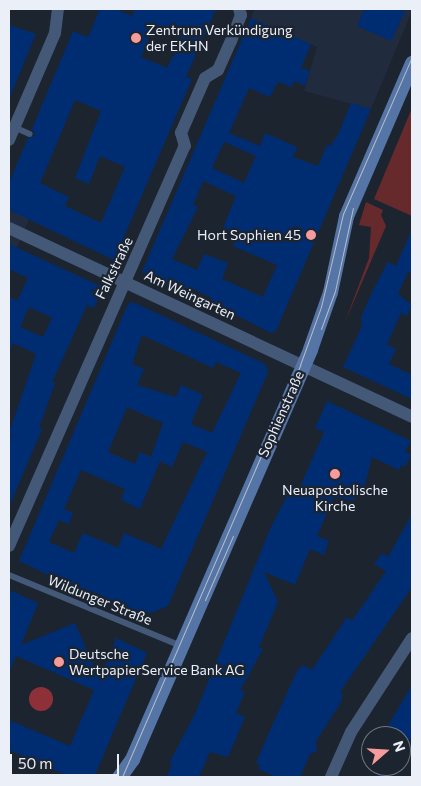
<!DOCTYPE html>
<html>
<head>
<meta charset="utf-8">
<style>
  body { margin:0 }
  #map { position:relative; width:421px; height:786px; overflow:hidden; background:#1c2430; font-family:Commissioner,sans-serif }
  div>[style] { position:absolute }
  .built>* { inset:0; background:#202b3d }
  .green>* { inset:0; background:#672a2c }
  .water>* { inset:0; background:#8e3037 }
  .round { border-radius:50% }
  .building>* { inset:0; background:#002d71 }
  .lane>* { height:6px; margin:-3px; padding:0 3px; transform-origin:3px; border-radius:3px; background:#445877 }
  .street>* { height:12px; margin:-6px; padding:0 6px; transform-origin:6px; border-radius:6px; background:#445877 }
  .secondary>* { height:15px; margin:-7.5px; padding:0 7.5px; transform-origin:7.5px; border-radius:7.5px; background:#5575a7 }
  .tram>* { height:1px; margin:-0.5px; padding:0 0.5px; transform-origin:0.5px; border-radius:0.5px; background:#b8bec8 }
  .dots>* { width:14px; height:14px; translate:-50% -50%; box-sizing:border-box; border:2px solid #1c2430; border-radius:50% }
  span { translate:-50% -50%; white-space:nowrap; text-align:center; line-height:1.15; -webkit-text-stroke:4.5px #1c2430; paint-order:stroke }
  .poi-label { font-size:14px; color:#eaeff8 }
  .left { translate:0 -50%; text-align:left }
  .right { translate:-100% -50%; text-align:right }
  .street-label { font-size:14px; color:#eaeff8 }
  .frame { position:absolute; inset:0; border:10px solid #eaeff8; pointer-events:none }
  .north { position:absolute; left:361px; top:726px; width:50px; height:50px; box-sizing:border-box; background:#1c2430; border:1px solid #6e7580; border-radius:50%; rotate:71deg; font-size:14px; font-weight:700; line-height:20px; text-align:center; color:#eaeff8 }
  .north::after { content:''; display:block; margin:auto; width:18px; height:22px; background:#f59b9b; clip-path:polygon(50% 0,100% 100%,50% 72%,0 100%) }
  .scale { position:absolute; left:10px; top:754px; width:109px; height:22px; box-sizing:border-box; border:2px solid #eaeff8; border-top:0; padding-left:6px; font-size:15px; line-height:18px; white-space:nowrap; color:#eaeff8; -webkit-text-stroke:4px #1c2430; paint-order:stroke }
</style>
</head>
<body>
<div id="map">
  <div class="built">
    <i style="clip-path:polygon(255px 9px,412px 9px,412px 11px,371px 109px,304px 91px,317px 47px,251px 18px)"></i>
    <i style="clip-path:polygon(9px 178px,40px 194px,9px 266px)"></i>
  </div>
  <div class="green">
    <i style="clip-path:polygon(412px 108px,412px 216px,374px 199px)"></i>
    <i style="clip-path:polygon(366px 202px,383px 210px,381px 215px,386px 226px,345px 322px,369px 258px,371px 227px,359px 225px)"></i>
  </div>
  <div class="water">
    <i class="round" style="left:29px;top:687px;width:24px;height:24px"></i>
  </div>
  <div class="building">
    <i style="clip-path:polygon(evenodd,100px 9px,116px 9px,132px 16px,135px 9px,216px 9px,186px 77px,192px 79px,114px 260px,9px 210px,9px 183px,28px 138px,35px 136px,32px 129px,73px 31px,88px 37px,100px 9px,154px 25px,181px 37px,167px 68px,141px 57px,154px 25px,100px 9px,75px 100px,101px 111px,75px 178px,89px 184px,100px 156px,125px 167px,101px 223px,65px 206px,69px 197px,40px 183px,75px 100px)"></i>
    <i style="clip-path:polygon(364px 9px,406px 9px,391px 41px,357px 26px)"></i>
    <i style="clip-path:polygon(evenodd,251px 18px,311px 44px,301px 68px,310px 71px,305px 86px,294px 81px,292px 87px,278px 82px,270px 97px,249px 88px,229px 133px,260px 146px,265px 133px,297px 147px,293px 157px,318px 166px,327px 145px,330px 146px,338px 135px,351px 103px,371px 109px,276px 331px,271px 333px,210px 302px,212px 298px,189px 287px,187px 293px,142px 272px,251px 18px,224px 142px,256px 156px,244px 183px,212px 168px,224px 142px,251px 18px,203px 181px,236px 196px,223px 228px,237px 234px,233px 246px,277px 265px,263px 297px,222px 279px,228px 263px,204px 254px,197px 270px,172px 259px,198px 207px,193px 205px,203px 181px)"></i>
    <i style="clip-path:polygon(9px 25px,36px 34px,9px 99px)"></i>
    <i style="clip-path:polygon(412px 229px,412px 274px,408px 272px,398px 294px,412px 305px,407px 316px,401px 313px,387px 344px,396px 349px,389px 364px,412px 375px,412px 399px,343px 367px,362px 326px,361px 317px,374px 288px,388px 262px,396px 266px)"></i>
    <i style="clip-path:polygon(evenodd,9px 244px,100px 286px,101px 291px,94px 308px,87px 305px,52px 382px,55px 383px,39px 428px,42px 429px,9px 507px,9px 443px,12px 435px,9px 433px,36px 354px,13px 343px,9px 352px,9px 297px,17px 301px,28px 278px,9px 269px,9px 244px,29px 307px,52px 318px,43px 337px,20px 327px,29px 307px)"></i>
    <i style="clip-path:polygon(evenodd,133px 302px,265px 364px,268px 372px,168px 606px,151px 613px,138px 612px,89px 590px,88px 593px,82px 591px,19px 561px,128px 304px,133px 302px,142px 335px,213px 368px,216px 362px,241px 373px,212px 433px,191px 424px,203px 395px,181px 385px,176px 397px,137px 385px,144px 369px,132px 364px,142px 335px,133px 302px,127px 407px,163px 423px,151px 457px,140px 452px,135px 464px,108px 452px,127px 407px,133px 302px,183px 442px,207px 452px,161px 549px,124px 533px,118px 548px,83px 533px,74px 553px,49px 542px,59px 520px,69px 524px,73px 513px,64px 509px,81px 470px,125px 489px,121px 500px,140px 509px,160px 461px,172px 467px,183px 442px)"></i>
    <i style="clip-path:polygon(327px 401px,411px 441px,405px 452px,411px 455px,405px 467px,401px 465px,399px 470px,372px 457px,365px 485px,353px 501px,334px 497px,317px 536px,329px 541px,324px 555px,310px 549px,295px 585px,264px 572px,278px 602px,259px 647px,263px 649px,240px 690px,245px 692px,236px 713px,245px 717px,228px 757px,210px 752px,199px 777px,167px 777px,172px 764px,169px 763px,195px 714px,270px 529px,291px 488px,298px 492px,324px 432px,315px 428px)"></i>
    <i style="clip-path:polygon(412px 514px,412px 587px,340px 692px,343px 694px,340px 704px,316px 741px,317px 751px,310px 754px,300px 777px,277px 777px,258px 769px,260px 764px,256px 763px,268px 735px,297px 671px,303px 665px,312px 670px,347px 617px,352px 621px,386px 571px,374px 564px,382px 553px,388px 557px)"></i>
    <i style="clip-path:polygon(9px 590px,38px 603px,21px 645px,75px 623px,100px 680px,116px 638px,147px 653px,94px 777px,70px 777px,9px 750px,9px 720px,70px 746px,94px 690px,16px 656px,9px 673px)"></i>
    <i style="clip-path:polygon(412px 685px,412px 736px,401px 754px,401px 736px,382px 736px)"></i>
    <i style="clip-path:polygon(382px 766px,395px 766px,389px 777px,376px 777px)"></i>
  </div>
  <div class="lane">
    <i style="left:14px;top:127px;width:17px;rotate:24deg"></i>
    <i style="left:9px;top:575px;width:186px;rotate:22.4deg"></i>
  </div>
  <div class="street">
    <i style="left:9px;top:140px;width:116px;rotate:-66.7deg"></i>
    <i style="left:55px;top:33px;width:24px;rotate:-83deg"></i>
    <i style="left:9px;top:228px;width:445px;rotate:25.1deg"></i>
    <i style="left:9px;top:546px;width:437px;rotate:-66.3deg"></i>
    <i style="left:185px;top:146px;width:14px;rotate:-107deg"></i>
    <i style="left:181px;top:133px;width:60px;rotate:-66.4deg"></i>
    <i style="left:205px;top:78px;width:15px;rotate:-32deg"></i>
    <i style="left:218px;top:70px;width:32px;rotate:-66deg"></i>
    <i style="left:231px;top:41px;width:28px;rotate:-69deg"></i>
    <i style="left:241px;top:15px;width:6px;rotate:-108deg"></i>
    <i style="left:331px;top:777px;width:49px;rotate:-66deg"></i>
    <i style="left:351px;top:732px;width:112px;rotate:-57deg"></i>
  </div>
  <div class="secondary">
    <i style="left:119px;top:777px;width:22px;rotate:-54deg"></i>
    <i style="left:132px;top:759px;width:447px;rotate:-66.5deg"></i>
    <i style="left:310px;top:349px;width:60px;rotate:-70.7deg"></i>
    <i style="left:330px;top:292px;width:78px;rotate:-78.1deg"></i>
    <i style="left:346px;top:216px;width:167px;rotate:-66.7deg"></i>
  </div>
  <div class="tram">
    <i style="left:321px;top:329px;width:40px;rotate:-69.8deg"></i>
    <i style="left:335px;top:291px;width:85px;rotate:-77.8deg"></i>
    <i style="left:205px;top:600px;width:70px;rotate:-66.4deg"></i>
    <i style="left:122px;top:777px;width:449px;rotate:-66.6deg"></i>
    <i style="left:300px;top:365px;width:62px;rotate:-70.1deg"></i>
    <i style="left:321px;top:307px;width:96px;rotate:-76.7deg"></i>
    <i style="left:343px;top:214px;width:171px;rotate:-66.3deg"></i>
  </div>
  <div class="dots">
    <i style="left:136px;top:38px;background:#f59b9b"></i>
    <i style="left:311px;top:235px;background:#f59b9b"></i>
    <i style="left:335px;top:474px;background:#f59b9b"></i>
    <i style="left:59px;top:662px;background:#f59b9b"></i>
  </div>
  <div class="poi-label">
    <span class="left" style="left:146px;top:38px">Zentrum Verkündigung<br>der EKHN</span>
    <span class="right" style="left:301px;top:235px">Hort Sophien 45</span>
    <span style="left:335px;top:498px">Neuapostolische<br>Kirche</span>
    <span class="left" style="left:69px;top:662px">Deutsche<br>WertpapierService Bank AG</span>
  </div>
  <div class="street-label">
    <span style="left:114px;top:268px;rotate:-64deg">Falkstraße</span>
    <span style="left:190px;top:295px;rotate:25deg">Am Weingarten</span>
    <span style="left:281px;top:414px;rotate:-66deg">Sophienstraße</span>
    <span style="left:100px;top:600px;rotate:22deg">Wildunger Straße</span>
  </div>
  <div class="frame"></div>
  <div class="north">N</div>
  <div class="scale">50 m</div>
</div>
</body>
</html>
